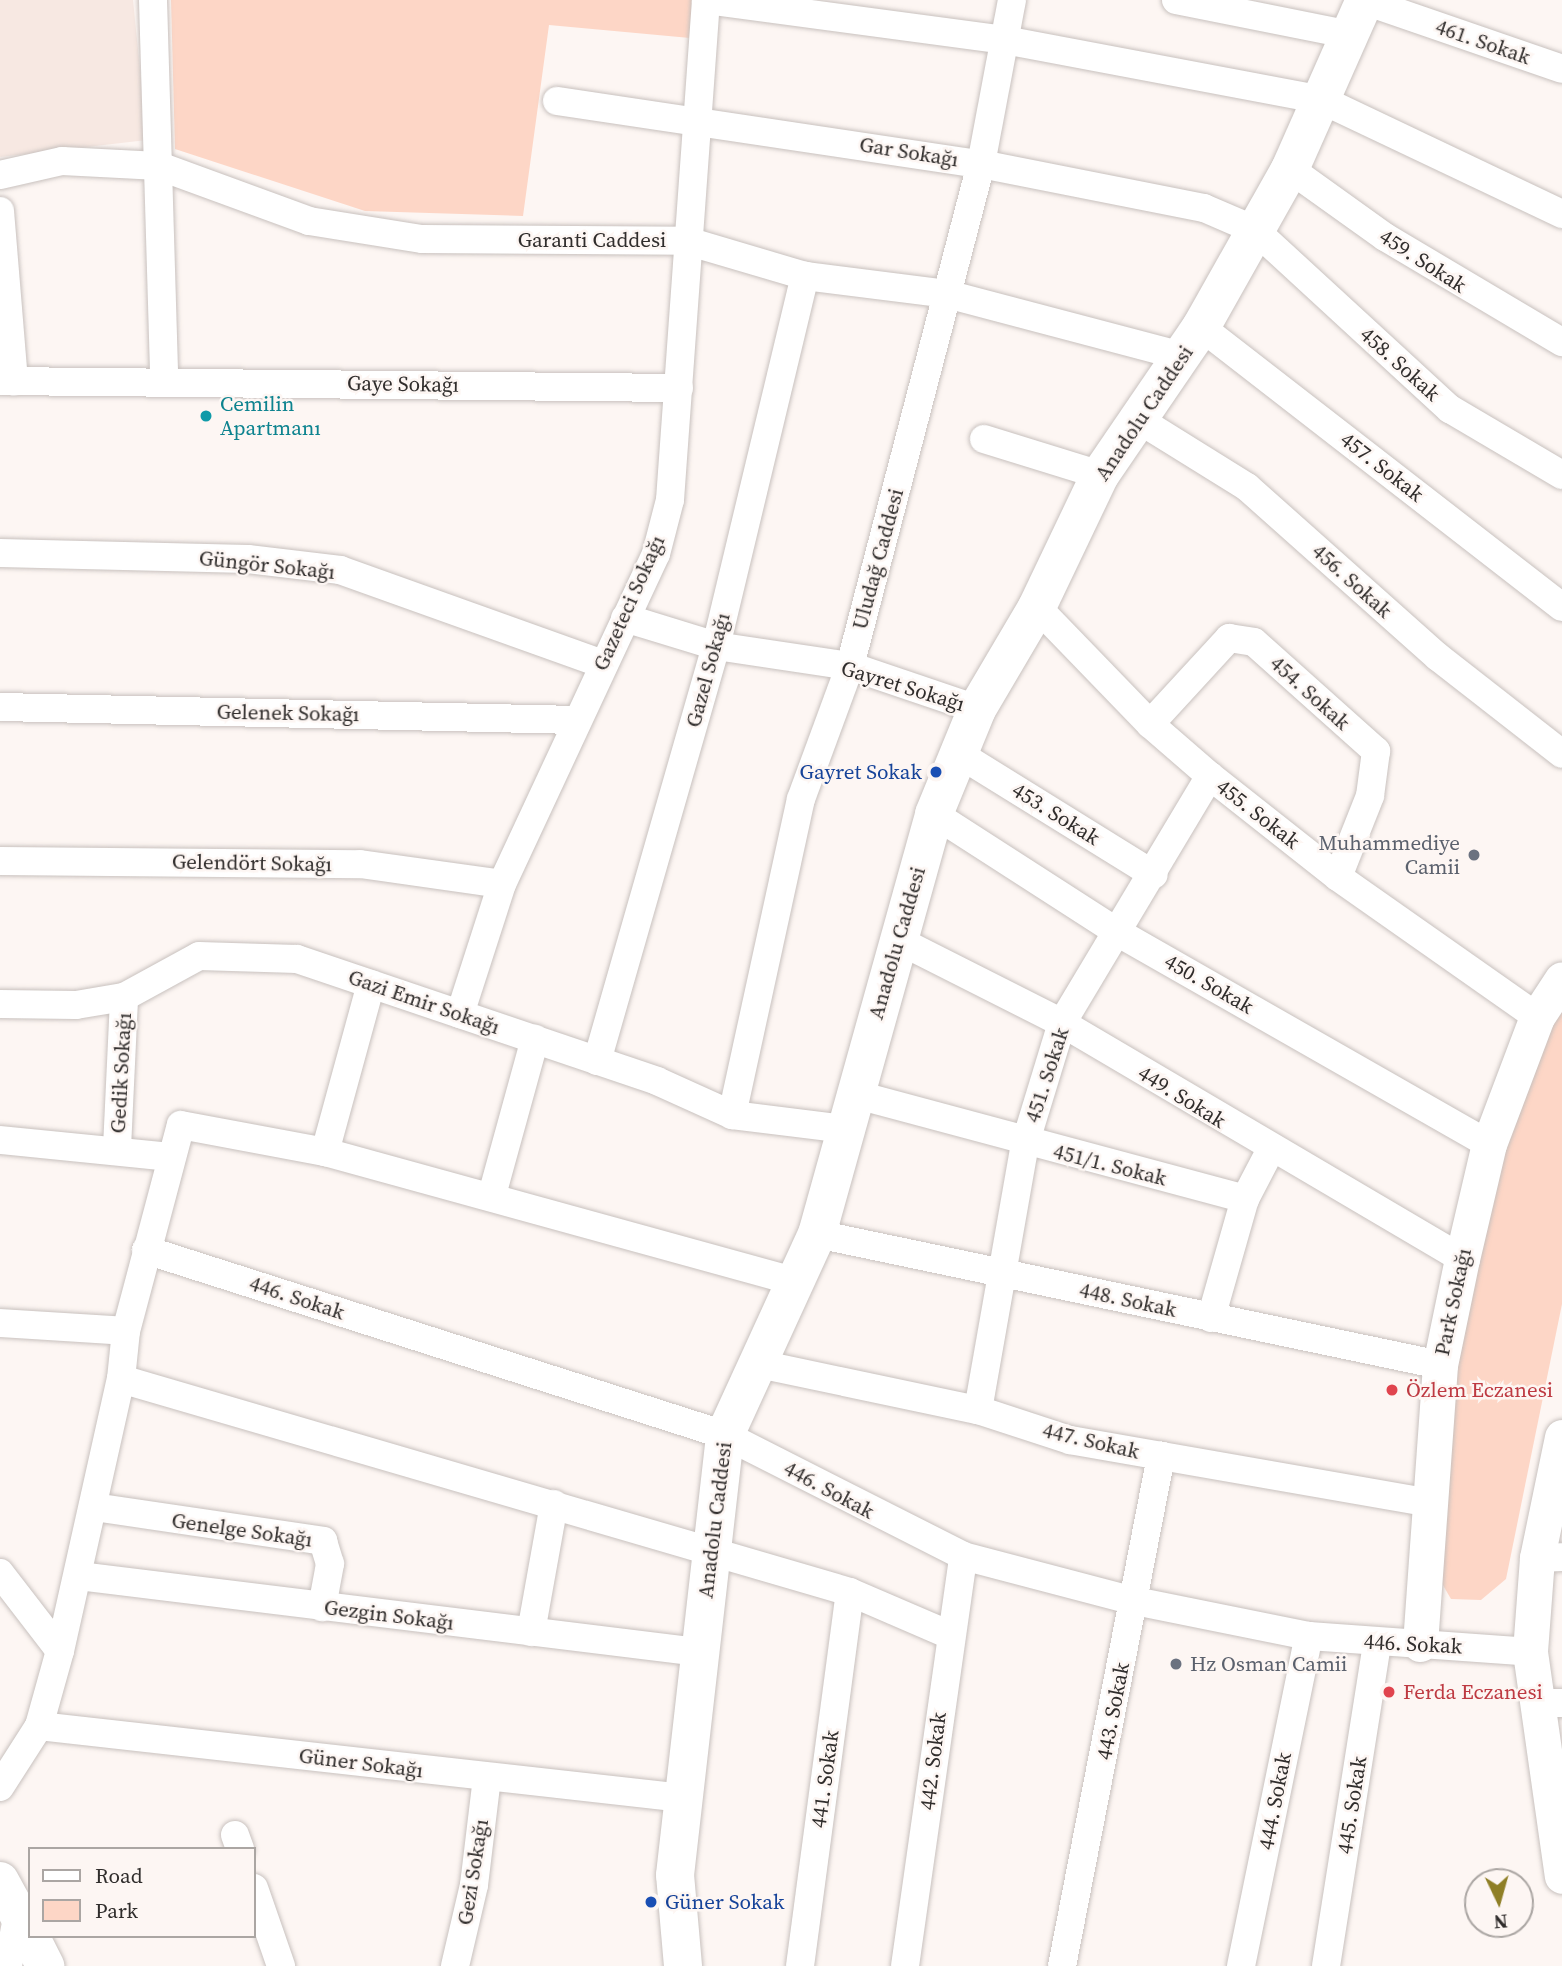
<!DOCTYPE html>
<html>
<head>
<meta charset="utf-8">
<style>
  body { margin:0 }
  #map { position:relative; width:1562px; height:1966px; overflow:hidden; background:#fdf6f3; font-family:"Source Serif 4",serif }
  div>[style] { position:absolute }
  .built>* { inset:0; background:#f7e8e2 }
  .green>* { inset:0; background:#fdd6c6 }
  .roads { filter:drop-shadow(0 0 2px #c8c1be) drop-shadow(0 0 2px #c8c1be) }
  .minor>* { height:28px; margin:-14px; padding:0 14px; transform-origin:14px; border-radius:14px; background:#fff }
  .tertiary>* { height:35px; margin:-17.5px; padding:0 17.5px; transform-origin:17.5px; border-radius:17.5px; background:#fff }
  .secondary>* { height:38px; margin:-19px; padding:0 19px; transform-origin:19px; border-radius:19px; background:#fff }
  .dots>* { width:19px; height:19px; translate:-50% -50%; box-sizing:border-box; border:4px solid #fdf6f3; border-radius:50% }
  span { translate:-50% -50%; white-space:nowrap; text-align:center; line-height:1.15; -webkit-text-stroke:5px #fdf6f3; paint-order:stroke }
  .street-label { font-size:21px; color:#302d2c }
  .culture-label { font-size:21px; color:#0d838f }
  .left { translate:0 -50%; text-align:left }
  .transit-label { font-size:21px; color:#164399 }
  .right { translate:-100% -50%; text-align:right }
  .worship-label { font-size:21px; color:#5b616d }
  .health-label { font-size:21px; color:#be3a42 }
  .legend { position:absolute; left:28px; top:1847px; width:228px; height:91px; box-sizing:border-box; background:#fdf6f3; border:2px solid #aba6a3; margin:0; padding:9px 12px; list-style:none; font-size:21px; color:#302d2c }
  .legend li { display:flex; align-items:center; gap:14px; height:35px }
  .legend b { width:35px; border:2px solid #aba6a3 }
  .north { position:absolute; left:1464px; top:1868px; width:70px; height:70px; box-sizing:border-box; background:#fdf6f3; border:2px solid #aba6a3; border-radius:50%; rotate:175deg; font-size:19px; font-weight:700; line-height:28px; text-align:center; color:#302d2c }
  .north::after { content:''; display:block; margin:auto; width:24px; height:32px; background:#8f7f26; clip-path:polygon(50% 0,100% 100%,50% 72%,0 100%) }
</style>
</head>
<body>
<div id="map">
  <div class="built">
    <i style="clip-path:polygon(0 0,133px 0,147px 140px,0 157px)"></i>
  </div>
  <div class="green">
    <i style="clip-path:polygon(171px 0,694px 0,690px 38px,549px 25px,523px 216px,365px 211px,175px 149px)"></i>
    <i style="clip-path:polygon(1562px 1011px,1562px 1304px,1506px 1579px,1481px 1600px,1451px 1599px,1440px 1580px,1453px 1368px,1519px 1095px,1540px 1031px)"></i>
  </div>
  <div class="roads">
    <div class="minor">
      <i style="left:153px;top:0;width:381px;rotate:88.3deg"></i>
      <i style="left:1176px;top:0;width:178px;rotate:11.3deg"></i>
      <i style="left:1365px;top:1px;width:208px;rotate:19deg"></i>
      <i style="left:557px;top:101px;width:429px;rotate:8.5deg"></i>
      <i style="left:981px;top:164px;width:227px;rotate:11.2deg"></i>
      <i style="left:1204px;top:208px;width:56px;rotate:23.3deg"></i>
      <i style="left:1255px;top:230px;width:265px;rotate:42.6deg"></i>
      <i style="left:1450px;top:409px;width:130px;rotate:30.5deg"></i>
      <i style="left:1290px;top:169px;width:117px;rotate:35.6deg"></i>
      <i style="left:1385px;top:237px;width:206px;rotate:30.7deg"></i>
      <i style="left:0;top:175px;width:64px;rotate:-12.7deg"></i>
      <i style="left:62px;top:161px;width:97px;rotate:3deg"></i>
      <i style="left:159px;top:166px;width:160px;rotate:20.1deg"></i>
      <i style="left:309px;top:221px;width:114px;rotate:9.1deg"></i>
      <i style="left:422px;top:239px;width:265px;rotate:0.4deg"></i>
      <i style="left:687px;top:241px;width:123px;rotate:16.5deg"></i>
      <i style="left:805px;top:276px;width:143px;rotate:7.2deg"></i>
      <i style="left:947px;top:294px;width:243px;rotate:14.8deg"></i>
      <i style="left:0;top:211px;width:171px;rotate:85.3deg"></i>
      <i style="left:1201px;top:327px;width:457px;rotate:37.8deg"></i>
      <i style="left:0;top:381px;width:679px;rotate:0.59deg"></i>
      <i style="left:1136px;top:418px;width:131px;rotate:31.9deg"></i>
      <i style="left:1247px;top:487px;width:256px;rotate:41.7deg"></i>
      <i style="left:1438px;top:657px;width:157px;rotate:38deg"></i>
      <i style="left:984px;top:439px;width:121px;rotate:17.2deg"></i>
      <i style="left:0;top:553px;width:248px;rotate:1.4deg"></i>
      <i style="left:248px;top:559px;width:93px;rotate:6.8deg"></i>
      <i style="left:340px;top:570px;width:279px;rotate:19.7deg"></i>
      <i style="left:1037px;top:607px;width:163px;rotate:46deg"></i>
      <i style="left:1150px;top:724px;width:79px;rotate:40.9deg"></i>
      <i style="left:1210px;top:776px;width:163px;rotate:38.3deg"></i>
      <i style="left:1338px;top:877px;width:243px;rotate:35.1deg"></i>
      <i style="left:625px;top:618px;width:95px;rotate:17.1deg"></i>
      <i style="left:716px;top:646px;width:135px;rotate:8.5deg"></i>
      <i style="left:850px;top:666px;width:134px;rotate:18.7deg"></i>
      <i style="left:0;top:707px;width:577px;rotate:1.29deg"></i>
      <i style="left:1150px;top:724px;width:117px;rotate:-47.4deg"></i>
      <i style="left:1229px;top:638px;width:25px;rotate:9deg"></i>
      <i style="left:1254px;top:642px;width:164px;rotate:41.8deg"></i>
      <i style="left:1376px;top:751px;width:45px;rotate:97.6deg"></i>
      <i style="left:1370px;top:796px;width:87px;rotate:111.6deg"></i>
      <i style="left:959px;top:754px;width:229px;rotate:31.8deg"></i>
      <i style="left:934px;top:814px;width:218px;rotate:32.8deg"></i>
      <i style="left:1117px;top:932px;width:428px;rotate:29.7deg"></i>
      <i style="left:0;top:861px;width:360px;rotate:0.5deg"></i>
      <i style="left:360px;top:864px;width:143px;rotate:8deg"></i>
      <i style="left:898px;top:940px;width:184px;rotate:26.8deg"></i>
      <i style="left:1062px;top:1023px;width:464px;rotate:30.5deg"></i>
      <i style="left:0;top:1004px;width:76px;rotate:0.8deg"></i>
      <i style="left:76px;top:1005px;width:49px;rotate:-9.5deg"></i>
      <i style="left:124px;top:997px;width:85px;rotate:-28.7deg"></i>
      <i style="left:199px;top:956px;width:98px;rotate:1.8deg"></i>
      <i style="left:297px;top:959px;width:380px;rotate:18.7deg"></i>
      <i style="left:657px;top:1081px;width:82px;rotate:24.4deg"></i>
      <i style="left:732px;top:1115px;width:113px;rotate:7.1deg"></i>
      <i style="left:460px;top:1014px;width:137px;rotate:-72.1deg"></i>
      <i style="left:502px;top:884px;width:364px;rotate:-65deg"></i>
      <i style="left:656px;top:554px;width:56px;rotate:-75.5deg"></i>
      <i style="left:670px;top:500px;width:501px;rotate:-85.88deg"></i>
      <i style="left:706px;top:0;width:302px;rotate:7.6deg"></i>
      <i style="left:1005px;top:40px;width:323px;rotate:10.7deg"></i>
      <i style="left:1322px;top:100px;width:266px;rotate:25.4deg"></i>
      <i style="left:597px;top:1061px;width:432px;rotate:-74deg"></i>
      <i style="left:716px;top:646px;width:381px;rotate:-76.5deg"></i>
      <i style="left:854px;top:1094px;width:405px;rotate:15deg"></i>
      <i style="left:732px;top:1115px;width:323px;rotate:-77.7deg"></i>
      <i style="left:801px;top:799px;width:142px;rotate:-69.8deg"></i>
      <i style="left:850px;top:666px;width:519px;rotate:-75.37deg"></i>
      <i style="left:981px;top:164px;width:167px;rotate:-79.3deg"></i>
      <i style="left:0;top:1140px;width:170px;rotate:5.7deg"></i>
      <i style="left:117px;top:1148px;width:151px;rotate:-87.3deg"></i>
      <i style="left:325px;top:1152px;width:174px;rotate:-74.7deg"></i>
      <i style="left:492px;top:1195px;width:162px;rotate:-74.6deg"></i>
      <i style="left:817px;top:1234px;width:637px;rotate:11.87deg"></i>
      <i style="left:146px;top:1250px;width:608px;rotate:17.72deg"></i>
      <i style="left:725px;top:1435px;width:267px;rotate:26.9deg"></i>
      <i style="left:963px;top:1556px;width:178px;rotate:14.7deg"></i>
      <i style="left:1135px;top:1601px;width:177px;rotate:11.4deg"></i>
      <i style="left:1309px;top:1636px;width:222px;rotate:4.1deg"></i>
      <i style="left:1211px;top:1318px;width:124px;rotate:-74.1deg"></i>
      <i style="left:1245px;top:1199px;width:54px;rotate:-62.5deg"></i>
      <i style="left:0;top:1323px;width:126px;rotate:3.6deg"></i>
      <i style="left:759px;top:1364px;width:224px;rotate:11.9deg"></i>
      <i style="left:978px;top:1410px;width:97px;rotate:18.1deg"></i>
      <i style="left:1070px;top:1440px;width:361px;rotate:9.9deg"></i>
      <i style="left:121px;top:1379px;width:759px;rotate:16.29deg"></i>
      <i style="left:850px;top:1592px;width:109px;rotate:23.3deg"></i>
      <i style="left:978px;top:1410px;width:270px;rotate:-80deg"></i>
      <i style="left:1025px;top:1144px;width:127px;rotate:-73deg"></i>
      <i style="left:1062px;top:1023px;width:288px;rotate:-59.1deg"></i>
      <i style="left:94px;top:1507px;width:232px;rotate:8.4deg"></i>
      <i style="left:323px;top:1541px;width:24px;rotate:73deg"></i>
      <i style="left:330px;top:1564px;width:44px;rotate:100.5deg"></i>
      <i style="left:1537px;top:1558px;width:25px;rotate:-2deg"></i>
      <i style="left:0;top:1573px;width:98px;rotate:52.4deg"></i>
      <i style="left:79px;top:1576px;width:625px;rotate:6.99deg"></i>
      <i style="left:531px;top:1632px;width:130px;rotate:-79.8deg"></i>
      <i style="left:1536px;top:1703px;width:26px"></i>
      <i style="left:39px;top:1726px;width:648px;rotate:6.38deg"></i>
      <i style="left:0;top:1787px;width:72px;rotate:-57.4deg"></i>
      <i style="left:39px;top:1726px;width:78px;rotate:-74.4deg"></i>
      <i style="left:60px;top:1651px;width:279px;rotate:-77.4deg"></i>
      <i style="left:121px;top:1379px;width:48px;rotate:-84.1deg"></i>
      <i style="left:126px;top:1331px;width:213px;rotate:-75.1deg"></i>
      <i style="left:181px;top:1125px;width:147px;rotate:10.6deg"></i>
      <i style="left:325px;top:1152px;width:484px;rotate:15.4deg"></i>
      <i style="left:235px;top:1835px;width:15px;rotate:70deg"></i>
      <i style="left:254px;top:1888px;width:83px;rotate:70.9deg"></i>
      <i style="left:8px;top:1966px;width:55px;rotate:-79.5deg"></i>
      <i style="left:455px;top:1966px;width:83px;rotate:-76.8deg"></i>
      <i style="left:474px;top:1885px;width:108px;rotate:-83.1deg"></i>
      <i style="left:800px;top:1966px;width:377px;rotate:-82.4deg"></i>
      <i style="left:905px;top:1966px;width:414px;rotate:-81.9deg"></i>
      <i style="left:1062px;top:1966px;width:520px;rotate:-79.01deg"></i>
      <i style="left:1241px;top:1966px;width:337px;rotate:-78.4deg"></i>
      <i style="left:1326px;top:1966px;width:327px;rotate:-81deg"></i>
    </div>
    <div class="tertiary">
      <i style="left:1562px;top:1437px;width:124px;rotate:101.7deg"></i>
      <i style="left:1537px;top:1558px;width:94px;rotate:94.3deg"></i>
      <i style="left:1530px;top:1652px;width:226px;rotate:81.9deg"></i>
      <i style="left:1420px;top:1644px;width:280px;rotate:-85.9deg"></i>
      <i style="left:1440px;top:1365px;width:108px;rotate:-78.3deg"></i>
      <i style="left:1462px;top:1259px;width:118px;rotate:-76.8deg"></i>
      <i style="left:1489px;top:1144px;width:136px;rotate:-69.3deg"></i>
      <i style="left:1537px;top:1017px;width:45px;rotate:-56.7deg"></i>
    </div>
    <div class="secondary">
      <i style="left:0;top:1881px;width:63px;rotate:61.4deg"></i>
      <i style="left:30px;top:1936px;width:34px;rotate:63deg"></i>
      <i style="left:683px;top:1966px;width:91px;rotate:-95deg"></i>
      <i style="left:675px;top:1875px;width:443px;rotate:-83.5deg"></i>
      <i style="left:725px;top:1435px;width:221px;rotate:-65.4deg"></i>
      <i style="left:817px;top:1234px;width:436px;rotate:-74.4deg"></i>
      <i style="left:934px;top:814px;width:113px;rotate:-67.7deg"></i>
      <i style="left:977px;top:709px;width:118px;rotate:-59.5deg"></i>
      <i style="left:1037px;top:607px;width:146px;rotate:-64.5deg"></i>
      <i style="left:1100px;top:475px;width:179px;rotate:-55.7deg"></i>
      <i style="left:1201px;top:327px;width:181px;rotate:-60.6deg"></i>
      <i style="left:1290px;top:169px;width:185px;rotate:-66.1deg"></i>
    </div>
  </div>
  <div class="dots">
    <i style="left:206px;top:416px;background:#0f9aa8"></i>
    <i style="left:936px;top:772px;background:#1a4fb4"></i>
    <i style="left:1474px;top:855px;background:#6b7280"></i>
    <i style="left:1392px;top:1390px;background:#e0444e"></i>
    <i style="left:1176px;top:1664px;background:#6b7280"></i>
    <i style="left:1389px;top:1692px;background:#e0444e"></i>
    <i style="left:651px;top:1902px;background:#1a4fb4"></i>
  </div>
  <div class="street-label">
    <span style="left:1483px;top:42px;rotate:19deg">461. Sokak</span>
    <span style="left:909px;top:152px;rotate:9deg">Gar Sokağı</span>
    <span style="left:592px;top:240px">Garanti Caddesi</span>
    <span style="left:1423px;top:261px;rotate:33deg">459. Sokak</span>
    <span style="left:1400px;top:364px;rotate:42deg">458. Sokak</span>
    <span style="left:403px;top:384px;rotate:1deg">Gaye Sokağı</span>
    <span style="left:1144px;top:413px;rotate:-56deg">Anadolu Caddesi</span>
    <span style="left:1382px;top:467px;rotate:38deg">457. Sokak</span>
    <span style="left:878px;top:559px;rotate:-75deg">Uludağ Caddesi</span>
    <span style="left:267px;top:565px;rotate:6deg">Güngör Sokağı</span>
    <span style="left:1352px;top:581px;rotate:42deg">456. Sokak</span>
    <span style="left:629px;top:603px;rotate:-66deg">Gazeteci Sokağı</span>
    <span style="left:708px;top:670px;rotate:-75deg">Gazel Sokağı</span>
    <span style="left:903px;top:686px;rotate:17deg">Gayret Sokağı</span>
    <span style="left:1310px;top:693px;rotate:42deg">454. Sokak</span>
    <span style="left:288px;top:713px;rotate:1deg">Gelenek Sokağı</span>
    <span style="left:1056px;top:814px;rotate:32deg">453. Sokak</span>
    <span style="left:1258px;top:814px;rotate:38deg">455. Sokak</span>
    <span style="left:252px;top:863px;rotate:1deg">Gelendört Sokağı</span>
    <span style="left:897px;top:943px;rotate:-74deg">Anadolu Caddesi</span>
    <span style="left:1209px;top:984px;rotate:30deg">450. Sokak</span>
    <span style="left:424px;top:1002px;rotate:19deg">Gazi Emir Sokağı</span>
    <span style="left:121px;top:1073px;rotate:-87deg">Gedik Sokağı</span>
    <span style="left:1047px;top:1075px;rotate:-72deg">451. Sokak</span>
    <span style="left:1182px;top:1097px;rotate:32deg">449. Sokak</span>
    <span style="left:1110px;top:1165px;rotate:14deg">451/1. Sokak</span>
    <span style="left:297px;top:1298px;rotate:18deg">446. Sokak</span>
    <span style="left:1128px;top:1300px;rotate:12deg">448. Sokak</span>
    <span style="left:1453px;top:1302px;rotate:-78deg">Park Sokağı</span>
    <span style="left:1091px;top:1441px;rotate:13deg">447. Sokak</span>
    <span style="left:829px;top:1490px;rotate:28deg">446. Sokak</span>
    <span style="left:715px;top:1520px;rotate:-83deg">Anadolu Caddesi</span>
    <span style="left:242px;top:1530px;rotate:8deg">Genelge Sokağı</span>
    <span style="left:389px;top:1615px;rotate:7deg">Gezgin Sokağı</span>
    <span style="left:1413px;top:1644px;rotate:3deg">446. Sokak</span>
    <span style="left:1113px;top:1711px;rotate:-79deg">443. Sokak</span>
    <span style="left:933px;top:1761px;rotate:-83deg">442. Sokak</span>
    <span style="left:361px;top:1763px;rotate:7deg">Güner Sokağı</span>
    <span style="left:825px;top:1779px;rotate:-82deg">441. Sokak</span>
    <span style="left:1275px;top:1801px;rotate:-79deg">444. Sokak</span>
    <span style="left:1352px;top:1805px;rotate:-81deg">445. Sokak</span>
    <span style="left:473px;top:1872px;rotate:-81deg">Gezi Sokağı</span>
  </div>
  <div class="culture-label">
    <span class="left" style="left:220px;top:416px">Cemilin<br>Apartmanı</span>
  </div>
  <div class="transit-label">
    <span class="right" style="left:922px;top:772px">Gayret Sokak</span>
    <span class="left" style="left:665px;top:1902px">Güner Sokak</span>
  </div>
  <div class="worship-label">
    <span class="right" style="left:1460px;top:855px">Muhammediye<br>Camii</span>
    <span class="left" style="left:1190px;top:1664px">Hz Osman Camii</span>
  </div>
  <div class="health-label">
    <span class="left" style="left:1406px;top:1390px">Özlem Eczanesi</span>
    <span class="left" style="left:1403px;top:1692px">Ferda Eczanesi</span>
  </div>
  <ul class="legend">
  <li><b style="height:9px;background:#fff"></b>Road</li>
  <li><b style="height:19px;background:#fdd6c6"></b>Park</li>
  </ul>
  <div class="north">N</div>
</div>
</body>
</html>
